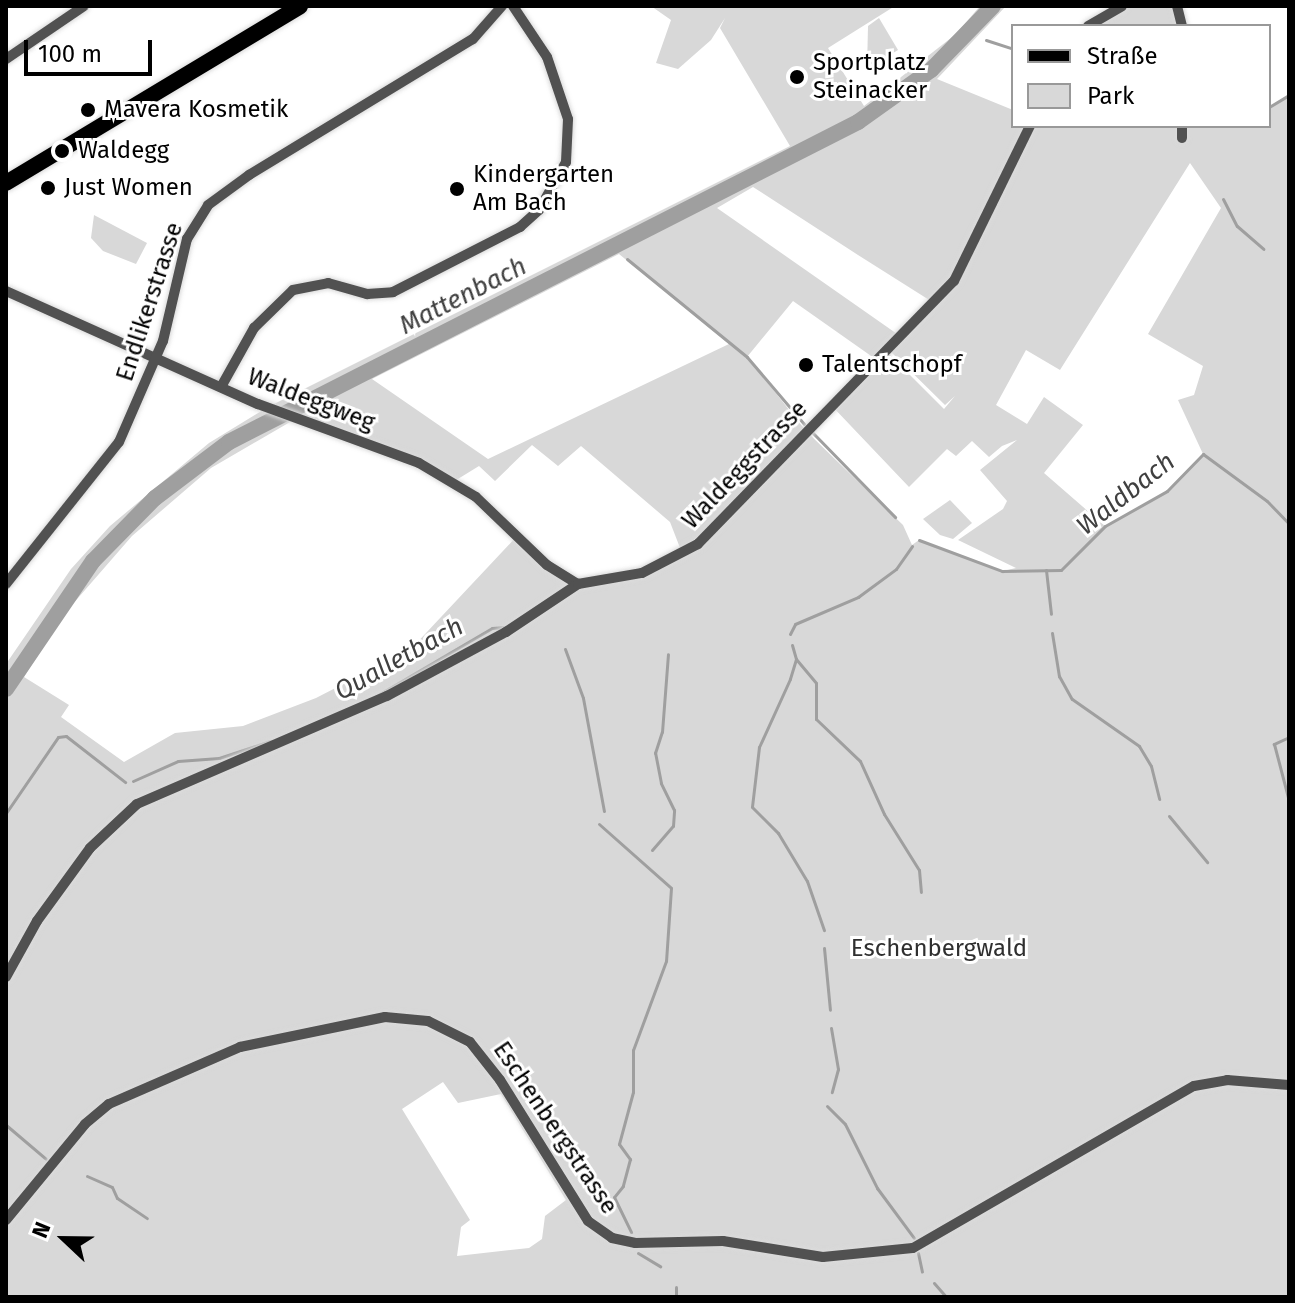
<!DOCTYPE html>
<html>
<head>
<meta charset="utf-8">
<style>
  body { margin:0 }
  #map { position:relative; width:1295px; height:1303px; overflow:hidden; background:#fff; font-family:"Fira Sans",sans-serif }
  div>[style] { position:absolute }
  .green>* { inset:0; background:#d8d8d8 }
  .stream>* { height:3px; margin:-1.5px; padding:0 1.5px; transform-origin:1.5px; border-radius:1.5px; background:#9f9f9f }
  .river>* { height:16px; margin:-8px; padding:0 8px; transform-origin:8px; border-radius:8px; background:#9f9f9f }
  .roads { filter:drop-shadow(0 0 2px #dbdbdb) drop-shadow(0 0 2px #dbdbdb) }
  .minor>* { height:10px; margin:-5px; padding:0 5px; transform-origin:5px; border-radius:5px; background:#515151 }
  .primary>* { height:16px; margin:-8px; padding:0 8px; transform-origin:8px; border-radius:8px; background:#000 }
  .dots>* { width:22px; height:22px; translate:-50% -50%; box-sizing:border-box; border:4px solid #fff; border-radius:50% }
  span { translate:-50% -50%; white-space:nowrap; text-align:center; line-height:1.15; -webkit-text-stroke:6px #fff; paint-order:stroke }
  .poi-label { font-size:24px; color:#000 }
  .left { translate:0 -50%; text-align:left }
  .street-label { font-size:24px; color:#000 }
  .park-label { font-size:24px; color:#2f2f2f }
  .water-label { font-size:26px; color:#404040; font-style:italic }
  .frame { position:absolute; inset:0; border:8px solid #000; pointer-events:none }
  .legend { position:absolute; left:1011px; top:24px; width:260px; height:104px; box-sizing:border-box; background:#fff; border:2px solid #999; margin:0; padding:10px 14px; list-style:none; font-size:24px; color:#000 }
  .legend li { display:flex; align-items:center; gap:16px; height:40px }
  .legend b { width:40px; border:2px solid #999 }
  .north { position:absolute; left:24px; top:1199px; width:80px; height:80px; -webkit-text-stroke:6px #fff; paint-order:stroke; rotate:292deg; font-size:22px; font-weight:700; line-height:32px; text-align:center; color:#000 }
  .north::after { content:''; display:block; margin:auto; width:28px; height:36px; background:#000; clip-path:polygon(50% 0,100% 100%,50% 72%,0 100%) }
  .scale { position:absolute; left:24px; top:40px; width:128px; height:36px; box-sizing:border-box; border:4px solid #000; border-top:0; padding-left:10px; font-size:24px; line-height:28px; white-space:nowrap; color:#000; -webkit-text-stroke:6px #fff; paint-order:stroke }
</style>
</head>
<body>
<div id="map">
  <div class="green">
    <i style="clip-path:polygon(evenodd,651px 6px,895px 6px,828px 48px,864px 106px,956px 34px,980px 6px,1006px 6px,937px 79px,1013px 110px,1013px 126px,1269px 126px,1269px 107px,1289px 95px,1289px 1297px,6px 1297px,6px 664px,71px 569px,110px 526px,209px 443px,268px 407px,790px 146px,720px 28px,725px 18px,711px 40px,678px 69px,656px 63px,671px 20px,651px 6px,1190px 163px,1221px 208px,1148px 334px,1203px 366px,1194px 395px,1178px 400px,1203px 454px,1167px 491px,1105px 526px,1044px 473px,1083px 425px,1044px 397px,1027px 424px,996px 405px,1026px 350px,1060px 370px,1190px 163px,651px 6px,753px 187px,858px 255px,934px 303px,900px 336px,717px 208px,753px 187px,651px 6px,619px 254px,729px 344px,488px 459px,372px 379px,619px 254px,651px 6px,793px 301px,874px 358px,887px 348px,945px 405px,955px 396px,944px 409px,887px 352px,831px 405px,909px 487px,947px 449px,956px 456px,972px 441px,989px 457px,1002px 446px,1017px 440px,980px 470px,1007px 501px,1003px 509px,958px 540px,1016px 568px,1003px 571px,919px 540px,912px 545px,903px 525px,806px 431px,747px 357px,793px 301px,651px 6px,297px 418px,453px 482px,479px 466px,495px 481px,532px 445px,558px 466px,581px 446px,670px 522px,682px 553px,633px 575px,577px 584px,518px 535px,411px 649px,316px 698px,243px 726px,175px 733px,124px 762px,61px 717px,69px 705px,24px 677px,65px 613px,132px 536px,211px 468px,297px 418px,651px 6px,443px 1082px,458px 1103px,501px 1094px,566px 1200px,545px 1216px,542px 1239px,529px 1248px,457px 1256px,461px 1227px,470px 1220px,402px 1109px,443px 1082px)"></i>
    <i style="clip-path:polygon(1122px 6px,1177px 6px,1182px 26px,1088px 26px)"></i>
    <i style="clip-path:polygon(879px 18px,898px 50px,867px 69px,868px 26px)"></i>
    <i style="clip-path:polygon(94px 215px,147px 243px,136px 264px,103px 251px,91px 238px)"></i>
    <i style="clip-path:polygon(950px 500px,972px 523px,953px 539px,940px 535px,923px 519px)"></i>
  </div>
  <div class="stream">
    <i style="left:986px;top:40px;width:28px;rotate:18deg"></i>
    <i style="left:1269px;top:107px;width:23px;rotate:-31deg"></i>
    <i style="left:1223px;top:199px;width:30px;rotate:63deg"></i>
    <i style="left:1237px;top:226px;width:35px;rotate:41deg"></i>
    <i style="left:610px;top:246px;width:4px;rotate:45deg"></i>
    <i style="left:627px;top:259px;width:155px;rotate:39.2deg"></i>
    <i style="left:747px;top:357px;width:88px;rotate:49.6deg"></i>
    <i style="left:812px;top:432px;width:119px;rotate:45.7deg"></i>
    <i style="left:919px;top:540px;width:89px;rotate:20.5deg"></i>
    <i style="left:1002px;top:571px;width:59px;rotate:-1deg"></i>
    <i style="left:1061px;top:570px;width:62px;rotate:-45deg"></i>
    <i style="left:1105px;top:526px;width:71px;rotate:-29.4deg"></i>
    <i style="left:1167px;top:491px;width:52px;rotate:-45.8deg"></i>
    <i style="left:1203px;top:454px;width:79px;rotate:36.3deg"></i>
    <i style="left:1267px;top:501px;width:32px;rotate:46deg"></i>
    <i style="left:1046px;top:570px;width:44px;rotate:83.5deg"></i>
    <i style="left:1052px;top:633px;width:44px;rotate:80.8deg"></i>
    <i style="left:1059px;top:676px;width:26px;rotate:61deg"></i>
    <i style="left:1072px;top:699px;width:82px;rotate:35deg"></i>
    <i style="left:1139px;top:746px;width:23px;rotate:59deg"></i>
    <i style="left:1151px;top:766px;width:34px;rotate:76deg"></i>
    <i style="left:790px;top:634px;width:11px;rotate:-63deg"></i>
    <i style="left:795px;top:624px;width:69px;rotate:-23.2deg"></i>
    <i style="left:858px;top:597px;width:47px;rotate:-36.4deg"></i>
    <i style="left:896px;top:569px;width:28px;rotate:-55deg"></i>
    <i style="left:792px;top:645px;width:15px;rotate:74deg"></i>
    <i style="left:796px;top:659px;width:21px;rotate:107deg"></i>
    <i style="left:790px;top:679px;width:75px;rotate:114.5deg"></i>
    <i style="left:759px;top:747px;width:60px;rotate:96.7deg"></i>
    <i style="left:752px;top:807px;width:37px;rotate:45deg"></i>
    <i style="left:778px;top:833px;width:56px;rotate:58.9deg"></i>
    <i style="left:807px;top:881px;width:52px;rotate:70.9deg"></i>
    <i style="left:565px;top:649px;width:52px;rotate:69.8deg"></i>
    <i style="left:583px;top:698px;width:115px;rotate:79.5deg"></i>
    <i style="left:796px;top:659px;width:31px;rotate:50deg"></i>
    <i style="left:816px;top:683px;width:36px;rotate:90deg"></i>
    <i style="left:816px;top:719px;width:61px;rotate:43.7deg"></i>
    <i style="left:860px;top:761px;width:58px;rotate:65.6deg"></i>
    <i style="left:884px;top:814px;width:66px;rotate:58deg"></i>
    <i style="left:919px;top:870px;width:22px;rotate:85deg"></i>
    <i style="left:376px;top:696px;width:134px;rotate:-30.4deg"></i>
    <i style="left:492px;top:628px;width:13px;rotate:-4deg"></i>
    <i style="left:1289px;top:737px;width:17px;rotate:155deg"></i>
    <i style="left:1274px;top:744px;width:59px;rotate:75.3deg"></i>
    <i style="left:133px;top:781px;width:49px;rotate:-24deg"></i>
    <i style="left:178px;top:761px;width:41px;rotate:-4.2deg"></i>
    <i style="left:219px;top:758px;width:54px;rotate:-18.4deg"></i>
    <i style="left:6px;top:813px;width:92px;rotate:-55.6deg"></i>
    <i style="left:58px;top:737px;width:8px;rotate:-7deg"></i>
    <i style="left:66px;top:736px;width:75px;rotate:37.9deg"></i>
    <i style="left:1169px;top:816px;width:60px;rotate:50.4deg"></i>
    <i style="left:599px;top:824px;width:96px;rotate:41.6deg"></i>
    <i style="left:671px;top:888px;width:73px;rotate:93.9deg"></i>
    <i style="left:666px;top:961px;width:95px;rotate:110.3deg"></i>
    <i style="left:633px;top:1050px;width:42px;rotate:90deg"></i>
    <i style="left:633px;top:1092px;width:54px;rotate:105.1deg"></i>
    <i style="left:619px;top:1144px;width:19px;rotate:54deg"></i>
    <i style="left:630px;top:1159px;width:28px;rotate:105deg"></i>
    <i style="left:623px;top:1186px;width:14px;rotate:129deg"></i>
    <i style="left:614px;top:1197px;width:39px;rotate:64deg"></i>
    <i style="left:652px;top:850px;width:32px;rotate:-49deg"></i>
    <i style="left:673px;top:826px;width:16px;rotate:-86deg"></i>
    <i style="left:674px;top:810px;width:30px;rotate:-116deg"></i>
    <i style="left:661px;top:783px;width:31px;rotate:-101deg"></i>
    <i style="left:655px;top:753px;width:22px;rotate:-72deg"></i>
    <i style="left:662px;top:732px;width:78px;rotate:-85.6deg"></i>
    <i style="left:824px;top:948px;width:62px;rotate:84.5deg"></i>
    <i style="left:831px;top:1028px;width:42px;rotate:80.3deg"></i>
    <i style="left:838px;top:1069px;width:24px;rotate:105deg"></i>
    <i style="left:827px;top:1106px;width:25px;rotate:45deg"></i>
    <i style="left:845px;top:1124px;width:72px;rotate:63.4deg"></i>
    <i style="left:877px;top:1188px;width:62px;rotate:53.5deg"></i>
    <i style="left:6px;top:1125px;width:52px;rotate:40.4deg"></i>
    <i style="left:87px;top:1176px;width:27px;rotate:24deg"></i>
    <i style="left:112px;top:1187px;width:12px;rotate:66deg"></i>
    <i style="left:117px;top:1198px;width:36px;rotate:34deg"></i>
    <i style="left:638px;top:1253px;width:26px;rotate:31deg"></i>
    <i style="left:918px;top:1253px;width:19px;rotate:78deg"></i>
    <i style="left:934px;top:1283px;width:18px;rotate:49deg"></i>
    <i style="left:676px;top:1287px;width:10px;rotate:90deg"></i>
  </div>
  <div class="river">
    <i style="left:6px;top:689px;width:155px;rotate:-55.8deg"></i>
    <i style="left:93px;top:561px;width:88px;rotate:-45.5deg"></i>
    <i style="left:155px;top:498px;width:93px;rotate:-37.1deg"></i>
    <i style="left:229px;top:442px;width:706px;rotate:-26.96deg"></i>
    <i style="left:858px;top:122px;width:90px;rotate:-35.5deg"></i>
    <i style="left:931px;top:70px;width:89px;rotate:-45.9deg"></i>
  </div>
  <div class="roads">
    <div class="minor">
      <i style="left:1177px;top:6px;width:21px;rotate:76deg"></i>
      <i style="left:1088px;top:26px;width:39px;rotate:-30deg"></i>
      <i style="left:6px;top:59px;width:94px;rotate:-34.2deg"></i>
      <i style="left:1182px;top:138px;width:12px;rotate:-90deg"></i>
      <i style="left:6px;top:291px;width:276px;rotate:24.2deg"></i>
      <i style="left:258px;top:404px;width:171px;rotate:20.1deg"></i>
      <i style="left:419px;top:463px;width:66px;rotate:30.8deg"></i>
      <i style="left:476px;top:497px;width:98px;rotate:43.8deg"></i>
      <i style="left:547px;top:565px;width:36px;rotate:32deg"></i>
      <i style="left:221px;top:387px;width:68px;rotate:-60.8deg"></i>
      <i style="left:254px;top:328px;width:54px;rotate:-44.3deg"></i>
      <i style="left:293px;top:290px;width:36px;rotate:-11deg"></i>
      <i style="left:328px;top:283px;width:41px;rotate:15.8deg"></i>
      <i style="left:367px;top:294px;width:26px;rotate:-4deg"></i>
      <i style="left:393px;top:292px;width:143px;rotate:-27.1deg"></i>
      <i style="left:520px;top:227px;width:25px;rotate:-42deg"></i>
      <i style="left:539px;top:210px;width:55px;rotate:-60.6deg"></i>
      <i style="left:566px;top:162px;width:43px;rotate:-87.3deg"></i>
      <i style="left:568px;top:119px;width:65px;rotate:-108.7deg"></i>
      <i style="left:547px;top:57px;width:61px;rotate:-123.7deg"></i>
      <i style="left:6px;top:584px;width:181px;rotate:-51.5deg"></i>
      <i style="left:119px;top:442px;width:110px;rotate:-66.5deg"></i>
      <i style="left:163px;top:341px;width:105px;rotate:-76.8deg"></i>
      <i style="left:187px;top:239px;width:40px;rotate:-58deg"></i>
      <i style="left:208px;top:205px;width:51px;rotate:-36.2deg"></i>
      <i style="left:249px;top:175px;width:262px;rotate:-31.3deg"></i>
      <i style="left:473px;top:39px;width:44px;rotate:-48.7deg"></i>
      <i style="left:6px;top:977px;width:64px;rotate:-61deg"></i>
      <i style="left:37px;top:921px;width:90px;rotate:-54deg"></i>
      <i style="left:90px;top:848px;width:64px;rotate:-43.1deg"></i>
      <i style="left:137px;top:804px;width:272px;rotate:-23.4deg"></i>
      <i style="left:387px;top:696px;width:135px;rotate:-28.3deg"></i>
      <i style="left:506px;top:632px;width:87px;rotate:-33.7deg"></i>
      <i style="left:578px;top:584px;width:65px;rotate:-9.8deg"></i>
      <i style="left:642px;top:573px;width:63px;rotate:-27.4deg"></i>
      <i style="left:698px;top:544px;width:367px;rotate:-45.8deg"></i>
      <i style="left:954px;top:281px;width:173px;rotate:-63.9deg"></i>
      <i style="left:6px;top:1220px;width:124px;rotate:-50.5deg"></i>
      <i style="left:85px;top:1124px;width:31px;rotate:-40deg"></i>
      <i style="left:109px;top:1104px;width:143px;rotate:-23.5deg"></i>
      <i style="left:240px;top:1047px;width:148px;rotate:-11.7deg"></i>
      <i style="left:385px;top:1017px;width:43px;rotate:5.3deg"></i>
      <i style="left:428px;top:1021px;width:47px;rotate:26.6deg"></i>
      <i style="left:470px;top:1042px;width:48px;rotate:51.7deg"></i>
      <i style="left:500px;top:1080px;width:166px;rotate:58deg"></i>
      <i style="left:588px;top:1221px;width:29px;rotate:35deg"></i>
      <i style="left:612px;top:1238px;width:24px;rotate:12deg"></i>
      <i style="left:635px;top:1243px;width:88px;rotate:-1.3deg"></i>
      <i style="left:723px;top:1241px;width:101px;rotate:9.1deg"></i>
      <i style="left:823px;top:1257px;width:90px;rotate:-5.7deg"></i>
      <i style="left:913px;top:1248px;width:324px;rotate:-30deg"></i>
      <i style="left:1194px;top:1086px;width:34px;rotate:-10deg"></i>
      <i style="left:1227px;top:1080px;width:62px;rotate:4.6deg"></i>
    </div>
    <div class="primary">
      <i style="left:6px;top:183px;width:343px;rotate:-31deg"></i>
    </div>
  </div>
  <div class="dots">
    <i style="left:797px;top:77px;background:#000"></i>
    <i style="left:88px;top:110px;background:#000"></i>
    <i style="left:62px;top:151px;background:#000"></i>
    <i style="left:48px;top:188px;background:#000"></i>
    <i style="left:457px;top:189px;background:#000"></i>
    <i style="left:806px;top:365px;background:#000"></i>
  </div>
  <div class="poi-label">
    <span class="left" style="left:813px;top:77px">Sportplatz<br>Steinacker</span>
    <span class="left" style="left:104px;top:110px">Mavera Kosmetik</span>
    <span class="left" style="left:78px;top:151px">Waldegg</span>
    <span class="left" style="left:473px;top:189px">Kindergarten<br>Am Bach</span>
    <span class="left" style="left:64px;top:188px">Just Women</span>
    <span class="left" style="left:822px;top:365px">Talentschopf</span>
  </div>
  <div class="street-label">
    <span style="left:150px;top:302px;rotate:-72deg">Endlikerstrasse</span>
    <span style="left:311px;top:400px;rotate:21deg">Waldeggweg</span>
    <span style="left:745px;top:465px;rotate:-46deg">Waldeggstrasse</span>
    <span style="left:555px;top:1128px;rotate:56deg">Eschenbergstrasse</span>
  </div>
  <div class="park-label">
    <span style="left:939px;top:949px">Eschenbergwald</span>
  </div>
  <div class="water-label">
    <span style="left:463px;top:296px;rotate:-27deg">Mattenbach</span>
    <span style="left:1126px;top:494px;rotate:-38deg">Waldbach</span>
    <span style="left:399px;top:659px;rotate:-29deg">Qualletbach</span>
  </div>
  <div class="frame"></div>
  <ul class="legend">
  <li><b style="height:10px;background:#000"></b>Straße</li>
  <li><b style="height:22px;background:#d8d8d8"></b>Park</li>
  </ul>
  <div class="north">N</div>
  <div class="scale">100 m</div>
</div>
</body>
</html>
